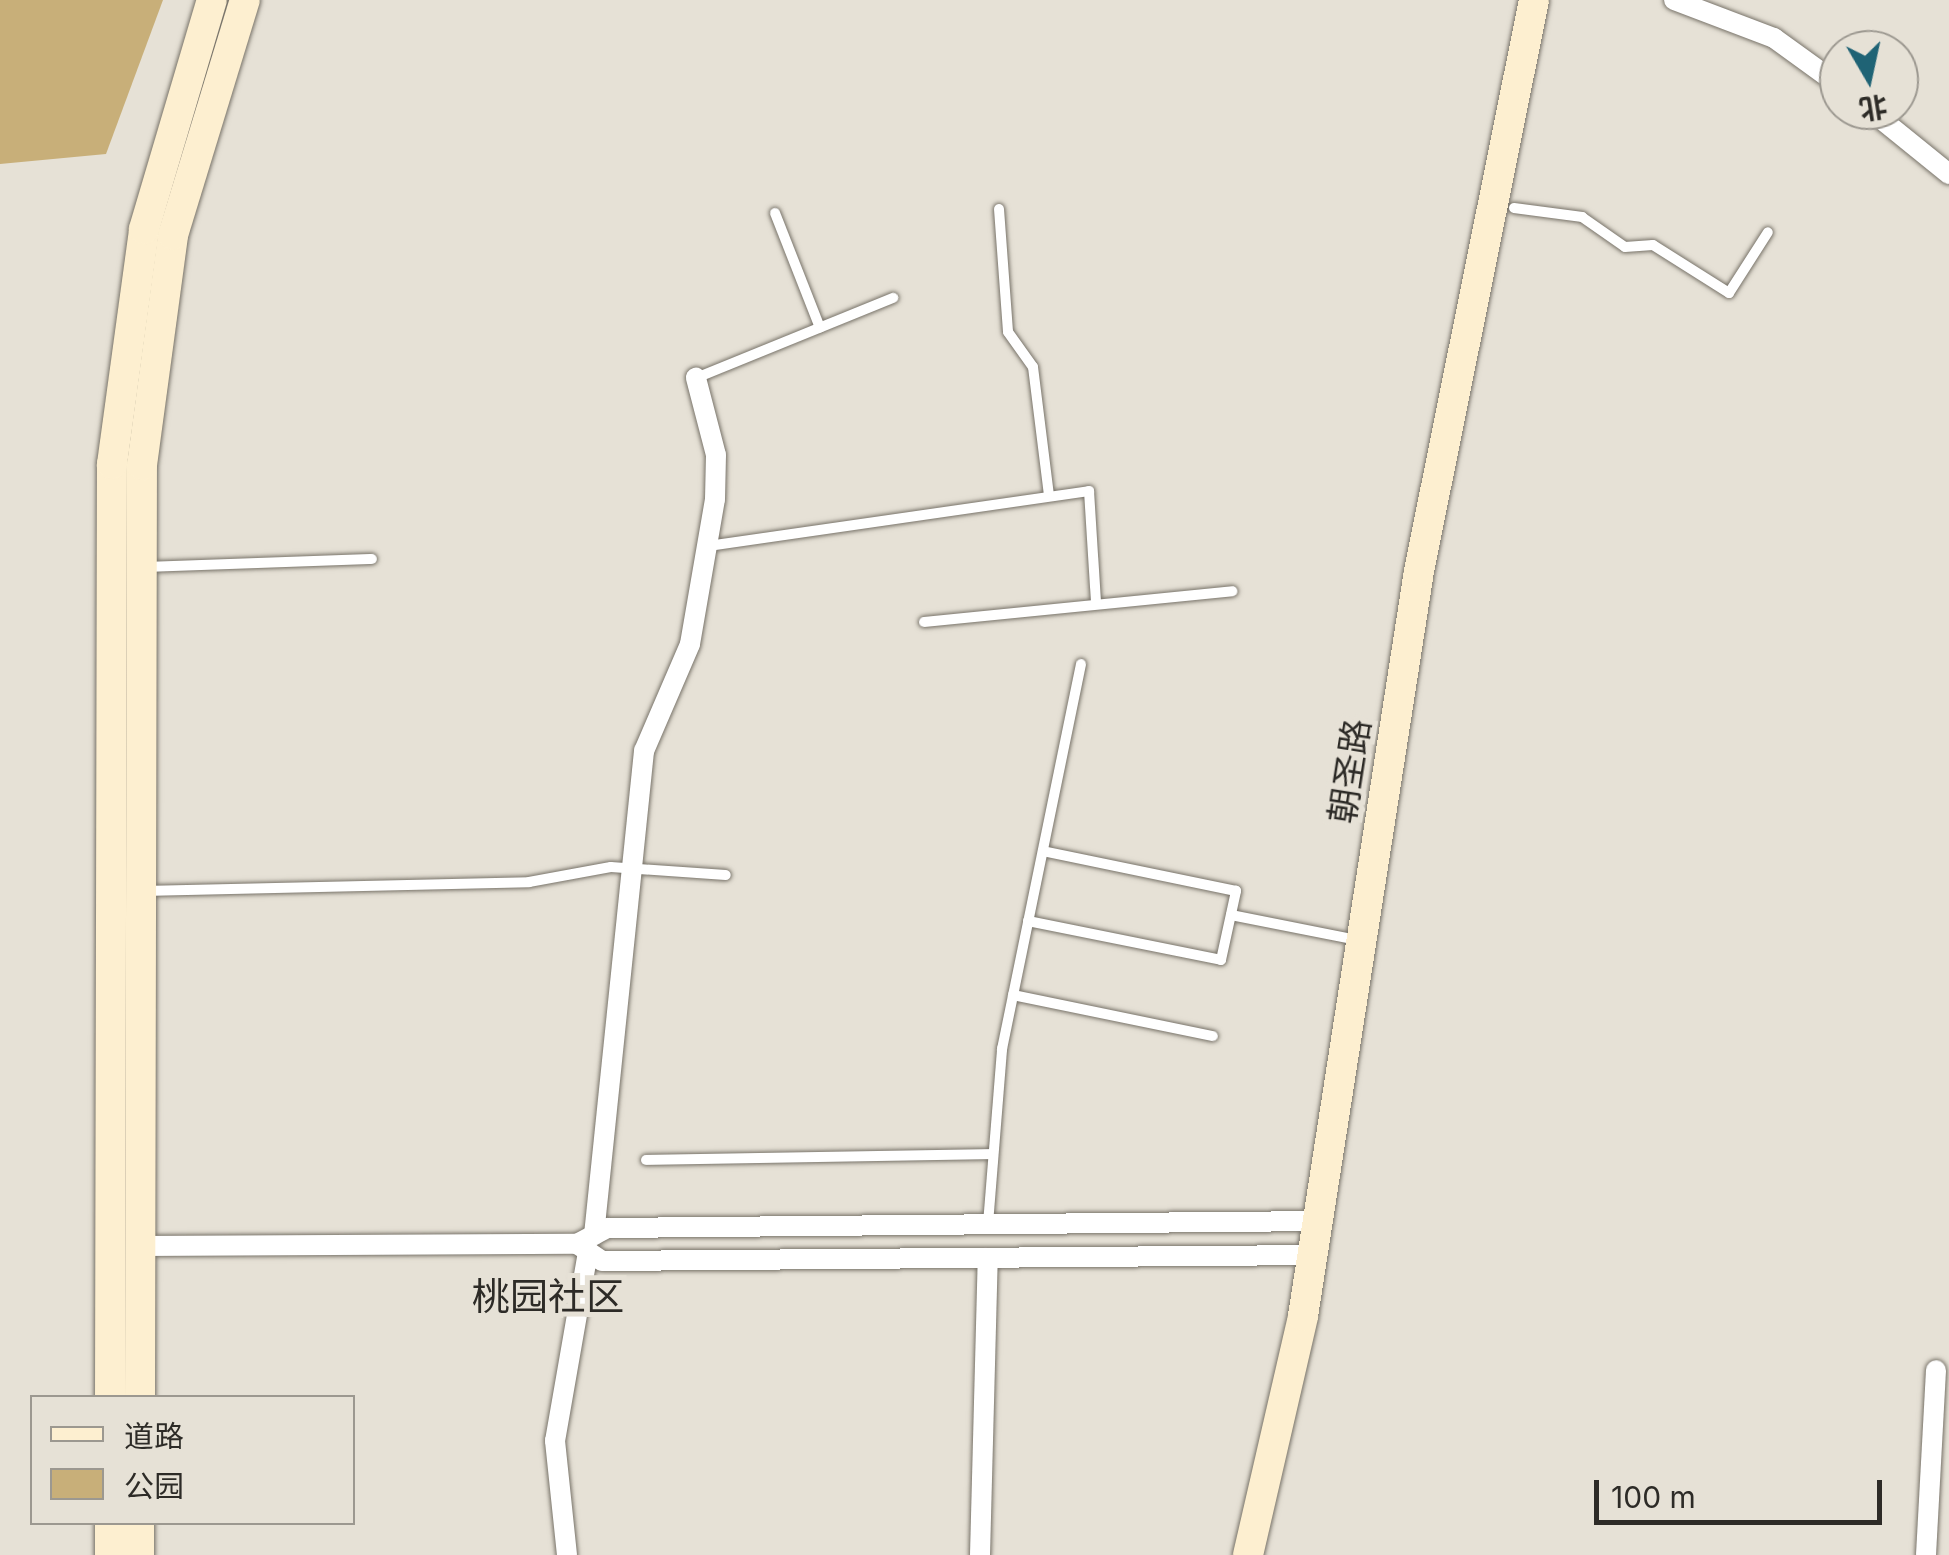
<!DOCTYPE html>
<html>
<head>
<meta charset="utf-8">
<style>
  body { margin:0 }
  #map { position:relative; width:1949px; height:1555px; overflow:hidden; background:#e6e1d6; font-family:Inter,"Noto Sans SC",sans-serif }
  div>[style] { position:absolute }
  .green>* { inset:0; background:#c8af79 }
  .roads { filter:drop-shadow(0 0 2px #787369) drop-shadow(0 0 2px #787369) }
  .lane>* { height:10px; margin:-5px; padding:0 5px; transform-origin:5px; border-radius:5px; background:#fff }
  .street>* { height:20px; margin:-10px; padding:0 10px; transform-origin:10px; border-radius:10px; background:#fff }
  .secondary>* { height:30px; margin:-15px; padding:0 15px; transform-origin:15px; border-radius:15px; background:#fdefd0 }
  span { translate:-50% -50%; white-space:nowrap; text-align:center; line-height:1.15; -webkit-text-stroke:10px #e6e1d6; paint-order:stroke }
  .street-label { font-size:35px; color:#2d2b27 }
  .neighbourhood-label { font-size:38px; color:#2d2b27 }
  .legend { position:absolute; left:30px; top:1395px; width:325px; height:130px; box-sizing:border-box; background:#e6e1d6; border:2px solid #9c9890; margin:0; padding:12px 18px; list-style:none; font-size:30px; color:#2d2b27 }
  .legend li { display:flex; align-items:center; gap:20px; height:50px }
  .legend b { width:50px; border:2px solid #9c9890 }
  .north { position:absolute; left:1819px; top:30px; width:100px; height:100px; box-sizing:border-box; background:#e6e1d6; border:2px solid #9c9890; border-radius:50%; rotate:171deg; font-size:28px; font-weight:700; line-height:40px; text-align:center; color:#2d2b27 }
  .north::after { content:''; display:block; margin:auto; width:35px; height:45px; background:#1f6375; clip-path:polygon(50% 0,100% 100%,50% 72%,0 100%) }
  .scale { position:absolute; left:1594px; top:1480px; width:288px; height:45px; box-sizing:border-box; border:5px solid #2d2b27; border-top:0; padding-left:12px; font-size:30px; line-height:35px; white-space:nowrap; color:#2d2b27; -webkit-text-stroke:8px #e6e1d6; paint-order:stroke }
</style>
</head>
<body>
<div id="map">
  <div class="green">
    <i style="clip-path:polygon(0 0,163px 0,106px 154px,0 164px)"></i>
  </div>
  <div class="roads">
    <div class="lane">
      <i style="left:1514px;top:208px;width:69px;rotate:7.5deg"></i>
      <i style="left:1582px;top:217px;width:52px;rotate:34.9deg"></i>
      <i style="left:1625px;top:247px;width:28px;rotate:-4deg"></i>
      <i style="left:1653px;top:245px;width:90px;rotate:32.3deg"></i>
      <i style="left:1729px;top:293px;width:72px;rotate:-57.4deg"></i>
      <i style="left:999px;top:209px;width:123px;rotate:85.8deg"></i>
      <i style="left:1008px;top:332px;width:43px;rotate:54.5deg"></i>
      <i style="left:1033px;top:367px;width:130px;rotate:82.9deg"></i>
      <i style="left:775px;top:213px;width:123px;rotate:68.6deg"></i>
      <i style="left:696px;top:378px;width:213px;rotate:-22.1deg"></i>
      <i style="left:708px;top:546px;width:385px;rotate:-8.2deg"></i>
      <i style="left:1089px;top:491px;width:110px;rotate:86.4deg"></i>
      <i style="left:143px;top:567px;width:229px;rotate:-2deg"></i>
      <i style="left:924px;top:622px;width:310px;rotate:-5.7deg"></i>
      <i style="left:143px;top:891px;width:386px;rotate:-1.3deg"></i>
      <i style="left:529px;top:882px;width:83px;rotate:-10.4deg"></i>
      <i style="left:611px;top:867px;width:115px;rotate:4deg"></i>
      <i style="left:1231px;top:915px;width:128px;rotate:11.2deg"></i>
      <i style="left:1028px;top:921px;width:197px;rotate:11.4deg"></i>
      <i style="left:1221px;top:960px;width:71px;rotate:-77.7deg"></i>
      <i style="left:1236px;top:891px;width:197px;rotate:-168.3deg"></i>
      <i style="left:1013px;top:995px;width:204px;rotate:11.6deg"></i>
      <i style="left:646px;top:1160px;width:345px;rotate:-1deg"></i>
      <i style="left:988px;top:1224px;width:176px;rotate:-85.4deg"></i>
      <i style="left:1002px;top:1049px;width:393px;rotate:-78.4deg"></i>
    </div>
    <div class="street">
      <i style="left:1674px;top:0;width:107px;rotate:20.8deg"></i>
      <i style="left:1774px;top:38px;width:80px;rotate:35.9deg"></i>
      <i style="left:1870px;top:110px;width:102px;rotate:39deg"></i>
      <i style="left:594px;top:1235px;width:487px;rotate:-84.1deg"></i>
      <i style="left:644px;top:751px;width:116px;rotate:-66.7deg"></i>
      <i style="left:690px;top:644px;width:147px;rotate:-80.2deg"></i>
      <i style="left:715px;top:499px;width:44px;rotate:-88.7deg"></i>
      <i style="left:716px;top:455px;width:80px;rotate:-104.6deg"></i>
      <i style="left:577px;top:1244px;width:30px;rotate:34deg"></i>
      <i style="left:602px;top:1261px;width:712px;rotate:-0.48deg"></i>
      <i style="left:140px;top:1246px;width:437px;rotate:-0.3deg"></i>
      <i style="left:577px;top:1244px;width:34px;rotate:-28deg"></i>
      <i style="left:607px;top:1228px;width:713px;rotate:-0.56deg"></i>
      <i style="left:567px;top:1555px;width:115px;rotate:-96deg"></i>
      <i style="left:555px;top:1441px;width:193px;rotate:-80.1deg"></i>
      <i style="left:980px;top:1555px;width:297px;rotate:-88.5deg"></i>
      <i style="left:1926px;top:1555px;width:185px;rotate:-86.9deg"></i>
    </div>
    <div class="secondary">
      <i style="left:110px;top:1398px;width:934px;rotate:-89.88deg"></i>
      <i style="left:112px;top:464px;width:237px;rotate:-82.2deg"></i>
      <i style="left:144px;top:229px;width:239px;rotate:-73.5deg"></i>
      <i style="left:140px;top:1398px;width:933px;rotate:-89.88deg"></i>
      <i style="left:142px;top:465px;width:232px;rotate:-82.3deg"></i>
      <i style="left:173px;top:235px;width:246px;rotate:-73deg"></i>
      <i style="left:110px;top:1555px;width:33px;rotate:-90deg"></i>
      <i style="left:139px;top:1555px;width:33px;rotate:-90deg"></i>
      <i style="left:1248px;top:1555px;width:245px;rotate:-77deg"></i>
      <i style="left:1303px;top:1316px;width:754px;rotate:-81.15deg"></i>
      <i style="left:1419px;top:571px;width:582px;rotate:-78.61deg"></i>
    </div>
  </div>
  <div class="street-label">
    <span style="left:1349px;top:771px;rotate:-81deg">朝圣路</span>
  </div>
  <div class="neighbourhood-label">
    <span style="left:548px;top:1297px">桃园社区</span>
  </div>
  <ul class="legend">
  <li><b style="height:12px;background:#fdefd0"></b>道路</li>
  <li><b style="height:28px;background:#c8af79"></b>公园</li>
  </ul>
  <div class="north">北</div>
  <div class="scale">100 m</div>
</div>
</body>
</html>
